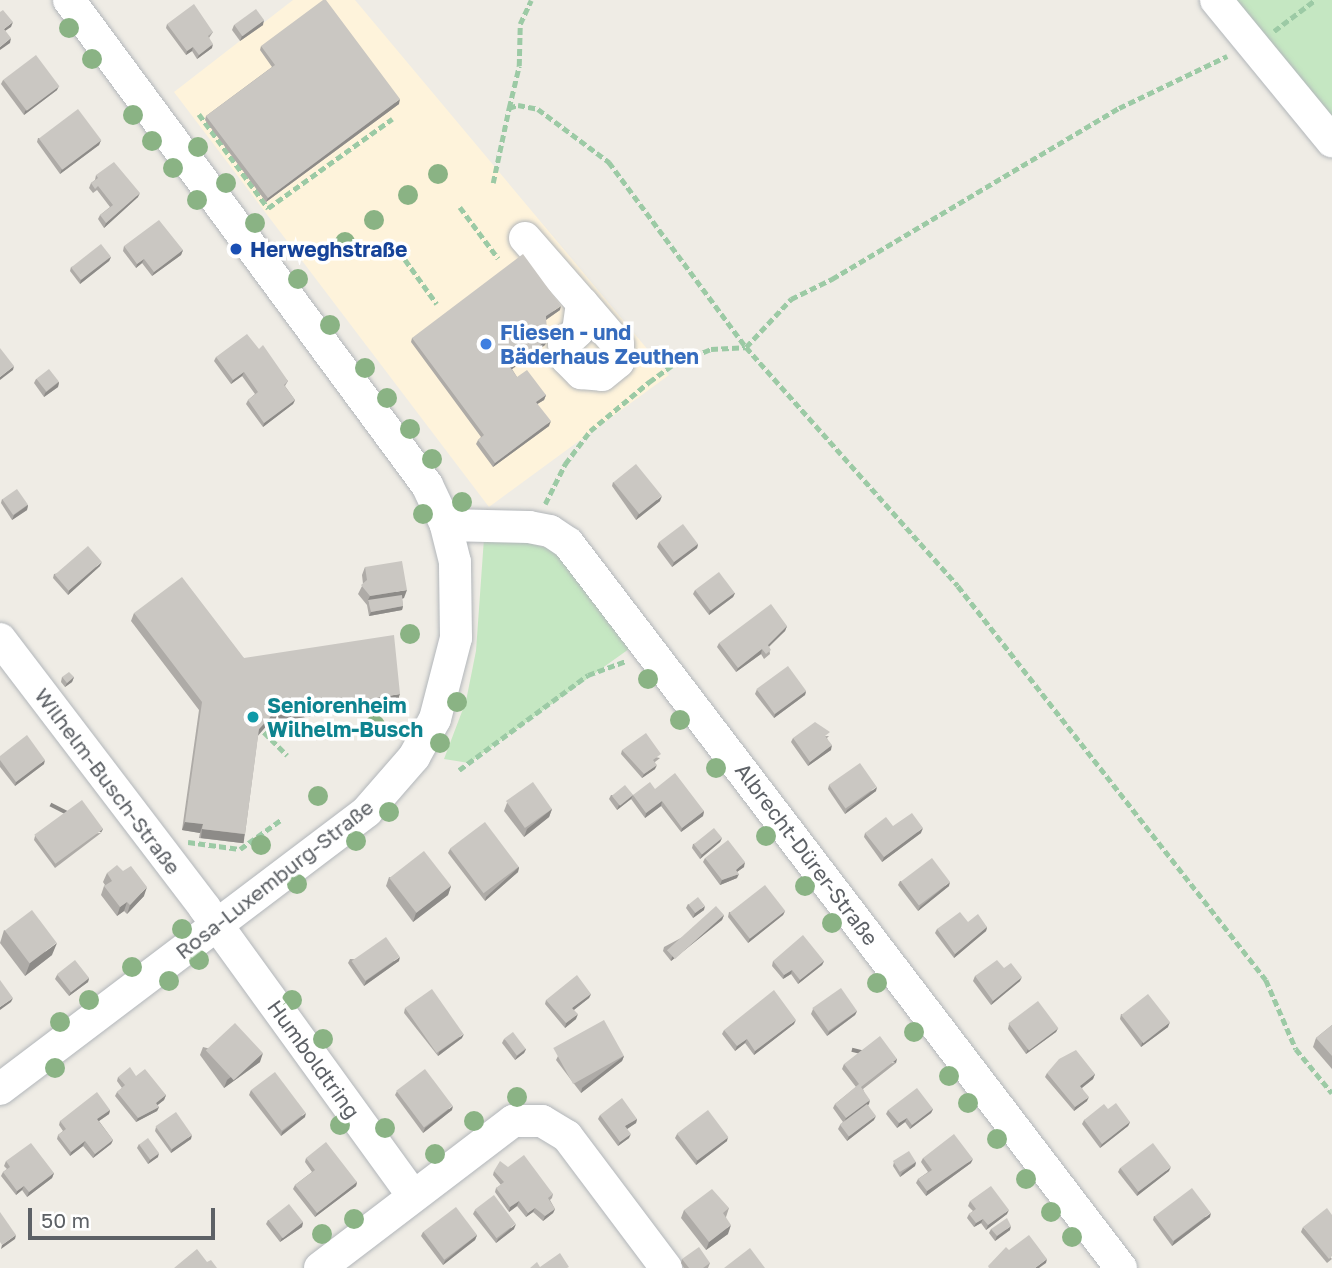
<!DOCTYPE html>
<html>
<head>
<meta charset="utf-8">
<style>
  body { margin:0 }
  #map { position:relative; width:1332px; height:1268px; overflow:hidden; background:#efece5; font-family:"Golos Text",sans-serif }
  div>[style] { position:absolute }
  .commercial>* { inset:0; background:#fef3db }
  .green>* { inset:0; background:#c5e7c2 }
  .path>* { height:4.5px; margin-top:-2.25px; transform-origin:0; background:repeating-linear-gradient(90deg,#9ccaa5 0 7px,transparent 0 10.5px) }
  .roads { filter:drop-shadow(0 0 2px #b2b6ba) drop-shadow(0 0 2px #b2b6ba) }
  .minor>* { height:32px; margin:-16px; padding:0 16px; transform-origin:16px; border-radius:16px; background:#fff }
  .trees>* { width:20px; height:20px; margin:-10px; border-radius:50%; background:#8ab384 }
  .wall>* { inset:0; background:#aeaba7 }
  .shaded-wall>* { inset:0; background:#8d8b88; transform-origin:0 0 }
  .building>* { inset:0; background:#cac7c2; transform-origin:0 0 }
  .dots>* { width:19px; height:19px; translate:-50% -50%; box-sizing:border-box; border:4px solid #fff; border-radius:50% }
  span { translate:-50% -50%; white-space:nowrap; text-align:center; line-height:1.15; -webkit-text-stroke:7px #fff; paint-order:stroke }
  .transit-label { font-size:21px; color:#164399; font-weight:700 }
  .left { translate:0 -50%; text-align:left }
  .shop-label { font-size:21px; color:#366cbe; font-weight:700 }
  .culture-label { font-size:21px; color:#0d838f; font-weight:700 }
  .street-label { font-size:21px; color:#5d6166 }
  .scale { position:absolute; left:28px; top:1208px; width:187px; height:32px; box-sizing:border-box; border:4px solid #5d6166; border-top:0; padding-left:9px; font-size:21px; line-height:24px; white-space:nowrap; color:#5d6166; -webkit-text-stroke:5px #fff; paint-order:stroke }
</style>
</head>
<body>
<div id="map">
  <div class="commercial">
    <i style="clip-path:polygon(293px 0,355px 0,669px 375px,489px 507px,174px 92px)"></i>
  </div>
  <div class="green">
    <i style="clip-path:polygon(1229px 0,1332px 0,1332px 126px)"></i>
    <i style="clip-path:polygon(484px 538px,509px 538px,551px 549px,581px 576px,636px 644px,469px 763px,444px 759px,466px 701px,476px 651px)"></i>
  </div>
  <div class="path">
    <i style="left:1274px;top:31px;width:51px;rotate:-37.1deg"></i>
    <i style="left:509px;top:108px;width:43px;rotate:-76.6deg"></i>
    <i style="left:519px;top:66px;width:42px;rotate:-88.6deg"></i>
    <i style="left:520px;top:24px;width:26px;rotate:-65deg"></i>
    <i style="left:199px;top:114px;width:117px;rotate:53.7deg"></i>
    <i style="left:268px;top:208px;width:153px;rotate:-35.7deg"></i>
    <i style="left:493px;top:183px;width:77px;rotate:-78deg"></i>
    <i style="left:509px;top:108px;width:9px;rotate:-18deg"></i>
    <i style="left:518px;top:105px;width:20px;rotate:11deg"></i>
    <i style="left:538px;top:109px;width:89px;rotate:36.7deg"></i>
    <i style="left:609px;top:162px;width:230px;rotate:53.5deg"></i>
    <i style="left:746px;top:347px;width:319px;rotate:48.4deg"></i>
    <i style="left:958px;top:586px;width:500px;rotate:51.98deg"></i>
    <i style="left:1266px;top:980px;width:75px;rotate:66.5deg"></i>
    <i style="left:1296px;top:1049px;width:57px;rotate:50.7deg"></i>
    <i style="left:460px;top:207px;width:64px;rotate:53.3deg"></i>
    <i style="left:399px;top:251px;width:65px;rotate:54.4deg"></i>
    <i style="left:746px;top:347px;width:66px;rotate:-46.8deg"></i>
    <i style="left:791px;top:299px;width:46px;rotate:-26deg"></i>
    <i style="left:832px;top:279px;width:334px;rotate:-30.8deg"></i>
    <i style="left:1119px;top:108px;width:120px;rotate:-25.7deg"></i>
    <i style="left:644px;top:359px;width:29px;rotate:10deg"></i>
    <i style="left:545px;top:504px;width:45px;rotate:-63.4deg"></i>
    <i style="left:565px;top:464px;width:41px;rotate:-52.9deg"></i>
    <i style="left:590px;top:431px;width:77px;rotate:-39.7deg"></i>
    <i style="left:649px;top:382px;width:31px;rotate:-36deg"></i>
    <i style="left:674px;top:364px;width:40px;rotate:-22deg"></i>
    <i style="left:711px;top:349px;width:34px;rotate:-3deg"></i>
    <i style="left:264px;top:732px;width:33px;rotate:45deg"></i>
    <i style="left:459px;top:770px;width:160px;rotate:-36.4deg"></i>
    <i style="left:588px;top:675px;width:40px;rotate:-20.2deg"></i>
    <i style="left:188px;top:842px;width:52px;rotate:7.7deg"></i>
    <i style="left:240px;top:849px;width:52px;rotate:-35.5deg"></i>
  </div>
  <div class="roads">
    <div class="minor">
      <i style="left:1216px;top:0;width:183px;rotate:50.6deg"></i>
      <i style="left:525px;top:238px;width:86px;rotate:48.8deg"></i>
      <i style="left:582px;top:303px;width:28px;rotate:98deg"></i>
      <i style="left:578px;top:331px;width:19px;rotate:137deg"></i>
      <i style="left:564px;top:344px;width:15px;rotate:79deg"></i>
      <i style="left:567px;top:359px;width:20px;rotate:45deg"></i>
      <i style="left:581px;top:373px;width:21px;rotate:5deg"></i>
      <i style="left:602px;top:375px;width:21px;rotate:-39deg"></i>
      <i style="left:618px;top:362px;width:17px;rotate:-90deg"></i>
      <i style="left:618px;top:345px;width:55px;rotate:-130.6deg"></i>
      <i style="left:446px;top:525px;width:83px;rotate:1.4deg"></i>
      <i style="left:529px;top:527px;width:21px;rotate:11deg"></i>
      <i style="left:550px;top:531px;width:22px;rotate:34deg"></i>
      <i style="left:568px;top:543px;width:912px;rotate:52.67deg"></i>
      <i style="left:0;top:639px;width:337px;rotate:52.7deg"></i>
      <i style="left:204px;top:907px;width:354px;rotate:54.1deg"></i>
      <i style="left:0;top:1089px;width:460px;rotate:-37.1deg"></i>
      <i style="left:367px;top:811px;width:72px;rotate:-49deg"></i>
      <i style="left:414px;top:757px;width:43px;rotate:-61.1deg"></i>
      <i style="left:435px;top:719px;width:84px;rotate:-75.5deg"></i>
      <i style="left:456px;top:638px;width:76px;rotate:-90.8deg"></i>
      <i style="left:455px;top:562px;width:38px;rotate:-104deg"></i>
      <i style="left:446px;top:525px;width:44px;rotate:-115.4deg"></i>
      <i style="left:427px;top:485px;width:603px;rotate:-126.43deg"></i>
      <i style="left:320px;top:1268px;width:243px;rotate:-37.3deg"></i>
      <i style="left:513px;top:1121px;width:29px"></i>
      <i style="left:542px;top:1121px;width:29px;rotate:31deg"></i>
      <i style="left:567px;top:1136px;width:165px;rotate:53.1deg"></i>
    </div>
  </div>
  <div class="trees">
    <i style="left:69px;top:28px"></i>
    <i style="left:92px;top:59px"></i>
    <i style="left:133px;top:115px"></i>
    <i style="left:152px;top:141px"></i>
    <i style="left:198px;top:147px"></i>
    <i style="left:173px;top:168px"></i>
    <i style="left:438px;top:174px"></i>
    <i style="left:226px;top:183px"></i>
    <i style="left:408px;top:195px"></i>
    <i style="left:197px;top:200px"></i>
    <i style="left:374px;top:220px"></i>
    <i style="left:255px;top:223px"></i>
    <i style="left:345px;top:242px"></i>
    <i style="left:298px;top:279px"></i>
    <i style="left:330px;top:325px"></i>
    <i style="left:365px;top:368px"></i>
    <i style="left:387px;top:398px"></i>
    <i style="left:410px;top:429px"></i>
    <i style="left:432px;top:459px"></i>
    <i style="left:462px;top:502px"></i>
    <i style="left:423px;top:514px"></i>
    <i style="left:410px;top:634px"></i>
    <i style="left:648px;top:679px"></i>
    <i style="left:457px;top:702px"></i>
    <i style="left:680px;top:720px"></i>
    <i style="left:375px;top:725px"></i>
    <i style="left:440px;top:743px"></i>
    <i style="left:716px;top:768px"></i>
    <i style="left:318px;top:796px"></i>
    <i style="left:389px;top:812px"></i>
    <i style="left:766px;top:836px"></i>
    <i style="left:356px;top:841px"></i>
    <i style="left:261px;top:845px"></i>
    <i style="left:297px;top:884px"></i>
    <i style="left:805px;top:886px"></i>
    <i style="left:832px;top:923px"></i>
    <i style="left:182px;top:929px"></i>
    <i style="left:199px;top:960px"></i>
    <i style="left:132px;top:967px"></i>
    <i style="left:169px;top:981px"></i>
    <i style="left:877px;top:983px"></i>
    <i style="left:89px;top:1000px"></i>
    <i style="left:292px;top:1000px"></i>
    <i style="left:60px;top:1022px"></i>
    <i style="left:914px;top:1032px"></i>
    <i style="left:323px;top:1039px"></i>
    <i style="left:55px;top:1068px"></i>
    <i style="left:949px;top:1076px"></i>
    <i style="left:517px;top:1097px"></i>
    <i style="left:968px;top:1103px"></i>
    <i style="left:474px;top:1121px"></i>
    <i style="left:340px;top:1125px"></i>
    <i style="left:385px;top:1128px"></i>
    <i style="left:997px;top:1139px"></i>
    <i style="left:435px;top:1154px"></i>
    <i style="left:1026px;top:1179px"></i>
    <i style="left:1051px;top:1212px"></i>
    <i style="left:354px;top:1219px"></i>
    <i style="left:322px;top:1234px"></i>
    <i style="left:1072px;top:1237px"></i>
  </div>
  <div class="wall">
    <i style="clip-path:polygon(167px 24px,213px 32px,209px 38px,212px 48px,197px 59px,192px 51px,186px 55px,166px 28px)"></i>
    <i style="clip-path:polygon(234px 25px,263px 25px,240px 41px,232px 30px)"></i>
    <i style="clip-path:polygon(261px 46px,399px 104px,266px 202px,205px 120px,206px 116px,272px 67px,260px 50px)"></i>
    <i style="clip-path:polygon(3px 80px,57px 90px,24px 115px,1px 84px)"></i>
    <i style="clip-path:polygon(38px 138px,101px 140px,99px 145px,60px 174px,37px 142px)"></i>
    <i style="clip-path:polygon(96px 175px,138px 197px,104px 228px,98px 219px,100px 215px,110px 207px,97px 190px,93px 193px,89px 188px,91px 183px,95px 180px)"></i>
    <i style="clip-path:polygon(124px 246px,183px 250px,181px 255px,152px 276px,142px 263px,136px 268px,123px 251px)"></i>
    <i style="clip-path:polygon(111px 257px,109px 261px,80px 284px,70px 271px,71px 267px)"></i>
    <i style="clip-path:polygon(560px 310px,546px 320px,547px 340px,545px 345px,512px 369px,517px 377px,546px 395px,544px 400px,537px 404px,549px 426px,493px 467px,476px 444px,478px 440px,481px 437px,411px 342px,412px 338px)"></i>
    <i style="clip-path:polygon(259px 349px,288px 381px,285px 386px,295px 400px,293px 404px,263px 427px,246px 404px,248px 400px,255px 394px,242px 376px,231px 384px,214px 361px,216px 357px)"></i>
    <i style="clip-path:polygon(36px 379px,59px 382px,58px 387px,44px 397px,34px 383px)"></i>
    <i style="clip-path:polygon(613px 482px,660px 501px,636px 520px,612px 486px)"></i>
    <i style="clip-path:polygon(2px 499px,28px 505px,27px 510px,12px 520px,1px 503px)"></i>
    <i style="clip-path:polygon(659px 542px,698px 544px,697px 548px,672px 567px,657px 547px)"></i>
    <i style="clip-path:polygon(100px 566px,68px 595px,53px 578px,54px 574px)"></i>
    <i style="clip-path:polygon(365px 567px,404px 598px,402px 599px,403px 606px,402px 610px,369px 616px,367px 605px,358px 594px,363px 584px,362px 575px)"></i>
    <i style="clip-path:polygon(695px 590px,735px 593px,733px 597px,709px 615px,693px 594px)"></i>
    <i style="clip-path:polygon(134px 613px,244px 658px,397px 702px,269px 723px,258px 735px,245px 834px,242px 843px,199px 838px,200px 833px,182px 830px,199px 710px,131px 621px)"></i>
    <i style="clip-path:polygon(787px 626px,785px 631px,769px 647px,770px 654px,764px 659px,761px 654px,736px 672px,717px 647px,719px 643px)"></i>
    <i style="clip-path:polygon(62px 677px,74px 677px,72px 682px,65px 687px,61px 682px)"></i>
    <i style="clip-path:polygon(757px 689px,806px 691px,805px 695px,774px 718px,755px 694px)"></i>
    <i style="clip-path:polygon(829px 736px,827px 738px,831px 750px,808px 766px,791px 742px,793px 738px)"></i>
    <i style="clip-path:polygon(622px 750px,660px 758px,655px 762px,655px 769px,642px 778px,621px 754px)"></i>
    <i style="clip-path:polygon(0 756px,44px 764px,15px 786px,0 767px)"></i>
    <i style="clip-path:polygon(829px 785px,876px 791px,845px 814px,828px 789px)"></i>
    <i style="clip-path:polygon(655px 789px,704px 811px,703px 816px,681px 832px,661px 806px,645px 818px,631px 799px,617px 810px,609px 799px,611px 795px,633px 795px)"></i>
    <i style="clip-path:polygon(507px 803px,552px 809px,549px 817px,524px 837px,504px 811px)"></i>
    <i style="clip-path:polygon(893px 826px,921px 833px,882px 862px,864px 837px,865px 833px)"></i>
    <i style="clip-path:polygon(101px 833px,55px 868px,34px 840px,35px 836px)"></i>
    <i style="clip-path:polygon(722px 838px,720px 842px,700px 859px,692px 848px,693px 844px)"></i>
    <i style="clip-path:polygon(450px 849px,519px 867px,518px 872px,485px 901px,448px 853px)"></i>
    <i style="clip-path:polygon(705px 858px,744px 867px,737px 872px,737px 878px,720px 885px,703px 862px)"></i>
    <i style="clip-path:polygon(123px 871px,144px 896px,127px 914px,124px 911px,117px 916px,101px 895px,104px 886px,105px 885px,103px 882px,107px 873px)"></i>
    <i style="clip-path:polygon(389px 877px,451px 886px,448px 895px,413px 922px,386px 886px)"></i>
    <i style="clip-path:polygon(900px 881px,949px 886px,918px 911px,898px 885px)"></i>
    <i style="clip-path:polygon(688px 904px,704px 910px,693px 918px,686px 908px)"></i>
    <i style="clip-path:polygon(785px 911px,783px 915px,748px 943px,728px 917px,729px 912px)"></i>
    <i style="clip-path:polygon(724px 915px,722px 920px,671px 961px,663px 951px,664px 947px)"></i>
    <i style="clip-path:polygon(968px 922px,987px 927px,986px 931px,954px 958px,935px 933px,937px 929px)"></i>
    <i style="clip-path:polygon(4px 930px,52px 955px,25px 976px,0 943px)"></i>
    <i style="clip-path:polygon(350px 959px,399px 961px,364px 986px,348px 963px)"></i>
    <i style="clip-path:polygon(773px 961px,824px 961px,822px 965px,798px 984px,791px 974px,783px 979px,772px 966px)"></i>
    <i style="clip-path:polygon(1004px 968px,1020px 981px,991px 1005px,973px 981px,975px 976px)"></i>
    <i style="clip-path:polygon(57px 975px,89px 978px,88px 982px,69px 996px,55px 979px)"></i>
    <i style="clip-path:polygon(591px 994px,589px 998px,574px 1010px,576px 1019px,565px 1028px,545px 1004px,546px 1000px)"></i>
    <i style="clip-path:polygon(405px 1008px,462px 1038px,438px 1056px,404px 1013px)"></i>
    <i style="clip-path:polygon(813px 1009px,857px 1011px,855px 1015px,827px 1036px,811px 1014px)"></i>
    <i style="clip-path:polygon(1121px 1014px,1168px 1027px,1141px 1047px,1120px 1019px)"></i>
    <i style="clip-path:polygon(794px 1024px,754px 1055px,745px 1043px,735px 1051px,722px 1034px,724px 1030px)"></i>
    <i style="clip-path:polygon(1009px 1024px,1058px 1028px,1056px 1032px,1026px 1054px,1008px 1029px)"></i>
    <i style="clip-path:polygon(1332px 1025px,1332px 1069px,1313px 1047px,1316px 1038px)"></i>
    <i style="clip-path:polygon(504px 1039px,526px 1049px,524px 1053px,515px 1060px,502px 1043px)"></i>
    <i style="clip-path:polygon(203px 1047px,260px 1062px,224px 1088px,200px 1055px)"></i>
    <i style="clip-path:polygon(558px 1056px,624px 1056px,622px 1061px,581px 1093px,556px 1060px)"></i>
    <i style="clip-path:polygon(896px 1063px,863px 1089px,869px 1104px,868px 1105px,874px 1120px,847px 1141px,838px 1129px,840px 1125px,843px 1122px,833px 1108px,835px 1104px,856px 1087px,842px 1069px,844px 1064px)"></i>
    <i style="clip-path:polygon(1047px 1073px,1095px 1074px,1093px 1079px,1082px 1088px,1087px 1101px,1074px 1111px,1045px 1077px)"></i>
    <i style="clip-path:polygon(136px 1076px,166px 1095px,164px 1100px,157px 1105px,159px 1107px,157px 1111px,136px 1122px,115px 1096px,117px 1092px,122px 1088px,117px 1081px,118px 1077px)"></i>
    <i style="clip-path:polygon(251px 1090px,305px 1117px,281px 1136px,249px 1095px)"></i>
    <i style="clip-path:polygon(397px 1091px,452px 1110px,423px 1133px,395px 1095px)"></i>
    <i style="clip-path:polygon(933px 1109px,931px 1113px,910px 1129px,905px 1122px,897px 1128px,886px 1114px,888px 1110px)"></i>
    <i style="clip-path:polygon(1108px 1109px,1130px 1122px,1128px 1126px,1100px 1148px,1082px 1124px,1084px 1120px)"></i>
    <i style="clip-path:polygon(110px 1110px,109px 1114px,99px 1121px,113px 1140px,111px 1144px,93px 1158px,83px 1146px,70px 1156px,57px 1139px,58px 1135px,63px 1131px,59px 1125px,60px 1121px)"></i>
    <i style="clip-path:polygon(600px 1115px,637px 1119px,636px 1123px,627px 1129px,629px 1138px,618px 1146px,598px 1119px)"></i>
    <i style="clip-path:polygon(156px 1127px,191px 1139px,171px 1153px,155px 1131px)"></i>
    <i style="clip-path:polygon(677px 1134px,727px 1141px,696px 1165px,675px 1138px)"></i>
    <i style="clip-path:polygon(139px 1144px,158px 1157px,148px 1164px,137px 1148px)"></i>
    <i style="clip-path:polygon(306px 1158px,357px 1182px,356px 1186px,315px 1217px,293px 1189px,295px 1185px,312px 1172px,305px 1162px)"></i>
    <i style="clip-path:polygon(923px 1158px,971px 1163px,926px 1196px,916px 1183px,918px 1179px,928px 1172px,921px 1162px)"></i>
    <i style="clip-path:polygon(6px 1161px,54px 1173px,52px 1178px,27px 1197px,22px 1190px,16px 1195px,1px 1176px,3px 1172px,7px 1169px,4px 1166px)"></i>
    <i style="clip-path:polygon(894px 1162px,916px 1162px,915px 1166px,900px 1177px,893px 1166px)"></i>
    <i style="clip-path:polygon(1120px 1168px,1169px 1171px,1137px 1196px,1118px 1172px)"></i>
    <i style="clip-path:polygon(494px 1171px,553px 1194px,552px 1198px,550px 1200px,555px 1209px,553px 1213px,543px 1221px,533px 1212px,526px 1217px,517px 1206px,509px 1212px,495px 1192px,496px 1188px,501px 1185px,493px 1175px)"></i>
    <i style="clip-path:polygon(970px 1201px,1007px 1214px,986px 1230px,981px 1223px,974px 1227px,967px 1218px,969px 1214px,973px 1211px,968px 1206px)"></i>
    <i style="clip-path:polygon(729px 1208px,726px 1217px,728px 1234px,706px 1250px,681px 1218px,684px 1210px)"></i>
    <i style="clip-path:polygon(475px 1210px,514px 1229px,496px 1243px,473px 1214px)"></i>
    <i style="clip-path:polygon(1154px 1216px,1210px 1217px,1172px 1246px,1153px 1220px)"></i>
    <i style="clip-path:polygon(268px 1220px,303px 1222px,302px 1227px,280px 1242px,266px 1224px)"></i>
    <i style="clip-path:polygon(1303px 1227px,1332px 1259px,1327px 1263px,1301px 1232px)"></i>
    <i style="clip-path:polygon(991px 1229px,1010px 1230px,995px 1241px,989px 1233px)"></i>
    <i style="clip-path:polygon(423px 1232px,477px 1235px,475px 1240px,443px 1265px,421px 1236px)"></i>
    <i style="clip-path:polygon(682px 1259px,710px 1263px,708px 1268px,684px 1268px,681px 1263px)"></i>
  </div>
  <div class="shaded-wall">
    <i style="clip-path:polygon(264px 20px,263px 25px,240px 41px,242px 36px)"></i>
    <i style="clip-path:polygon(13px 22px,11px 27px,2px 33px,4px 29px)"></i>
    <i style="clip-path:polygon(11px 38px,10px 43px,0 50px,0 47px)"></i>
    <i style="clip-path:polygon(213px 44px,212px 48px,197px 59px,199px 55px)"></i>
    <i style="clip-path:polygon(193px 47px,192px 51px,186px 55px,187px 51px)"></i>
    <i style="clip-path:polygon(59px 86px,57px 90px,24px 115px,25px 111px)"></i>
    <i style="clip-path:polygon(400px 99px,399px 104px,266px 202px,268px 198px)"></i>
    <i style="clip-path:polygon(101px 140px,99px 145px,60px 174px,62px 169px)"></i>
    <i style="clip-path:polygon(140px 193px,138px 197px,104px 228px,106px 223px)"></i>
    <i style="clip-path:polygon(183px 250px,181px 255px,152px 276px,154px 272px)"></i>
    <i style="clip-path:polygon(111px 257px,109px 261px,80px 284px,81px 279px)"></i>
    <i style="clip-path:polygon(144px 259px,142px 263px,136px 268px,137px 264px)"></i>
    <i style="clip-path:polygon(561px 306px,560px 310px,544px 321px,546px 316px)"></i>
    <i style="clip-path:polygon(547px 340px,545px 345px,508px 372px,510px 367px)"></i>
    <i style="clip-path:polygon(14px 366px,13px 370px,0 380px,0 377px)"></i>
    <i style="clip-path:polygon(244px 372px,242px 376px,231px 384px,233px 380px)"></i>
    <i style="clip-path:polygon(59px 382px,58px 387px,44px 397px,45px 393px)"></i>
    <i style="clip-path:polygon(546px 395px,544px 400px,534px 406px,536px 402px)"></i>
    <i style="clip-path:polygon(295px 400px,293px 404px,263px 427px,264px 423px)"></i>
    <i style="clip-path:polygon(551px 421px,549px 426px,493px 467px,495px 463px)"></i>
    <i style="clip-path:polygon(662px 496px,660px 501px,636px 520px,638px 515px)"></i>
    <i style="clip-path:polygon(28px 505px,27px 510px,12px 520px,14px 515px)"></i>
    <i style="clip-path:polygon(698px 544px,697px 548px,672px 567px,674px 562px)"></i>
    <i style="clip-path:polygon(102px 562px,100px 566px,68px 595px,69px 590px)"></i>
    <i style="clip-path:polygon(407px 590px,404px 598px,369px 604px,368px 600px,370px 596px)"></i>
    <i style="clip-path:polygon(735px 593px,733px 597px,709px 615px,710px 610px)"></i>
    <i style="clip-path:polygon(403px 606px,402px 610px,369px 616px,371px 612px)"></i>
    <i style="clip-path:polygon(787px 626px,785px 631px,766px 649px,768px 645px)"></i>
    <i style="clip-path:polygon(762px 649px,761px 654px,736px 672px,738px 668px)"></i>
    <i style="clip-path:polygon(74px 677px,72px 682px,65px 687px,67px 683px)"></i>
    <i style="clip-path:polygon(806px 691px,805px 695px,774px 718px,775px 714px)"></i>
    <i style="clip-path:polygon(400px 694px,397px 702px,269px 723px,256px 738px,259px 729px,272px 715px)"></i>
    <i style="clip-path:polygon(832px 745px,831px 750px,808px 766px,810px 762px)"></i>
    <i style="clip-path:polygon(45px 760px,44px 764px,15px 786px,16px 782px)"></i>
    <i style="clip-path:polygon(657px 765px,655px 769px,642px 778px,644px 774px)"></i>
    <i style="clip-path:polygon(877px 787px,876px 791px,845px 814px,847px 810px)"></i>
    <i style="clip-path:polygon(633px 795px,631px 799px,617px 810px,619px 805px)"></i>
    <i style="clip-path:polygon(662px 801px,661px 806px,645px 818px,646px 813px)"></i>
    <i style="clip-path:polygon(552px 809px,549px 817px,524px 837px,527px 829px)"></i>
    <i style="clip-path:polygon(704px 811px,703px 816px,681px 832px,682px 828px)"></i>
    <i style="clip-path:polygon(185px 822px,203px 824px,200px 833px,182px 830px)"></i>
    <i style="clip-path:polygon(923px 828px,921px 833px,882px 862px,884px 857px)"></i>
    <i style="left:103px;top:829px;width:4px;height:58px;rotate:117deg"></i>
    <i style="left:202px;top:829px;width:43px;height:9px;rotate:7deg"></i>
    <i style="clip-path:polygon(722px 838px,720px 842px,700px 859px,702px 854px)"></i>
    <i style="clip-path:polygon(745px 862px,744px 867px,734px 874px,736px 870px)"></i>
    <i style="clip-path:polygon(519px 867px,518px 872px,485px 901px,486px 897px)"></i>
    <i style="clip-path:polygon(739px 874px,737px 878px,720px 885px,722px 880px)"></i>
    <i style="clip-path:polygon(950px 882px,949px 886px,918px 911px,920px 907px)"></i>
    <i style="clip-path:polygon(451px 886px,448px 895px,413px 922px,416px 913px)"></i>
    <i style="clip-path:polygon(147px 887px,144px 896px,127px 914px,130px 905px)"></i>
    <i style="clip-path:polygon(127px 902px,124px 911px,117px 916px,120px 907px)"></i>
    <i style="clip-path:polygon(705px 906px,704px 910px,693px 918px,695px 913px)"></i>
    <i style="clip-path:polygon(785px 911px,783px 915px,748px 943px,750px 938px)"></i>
    <i style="clip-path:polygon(724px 915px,722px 920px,671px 961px,672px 957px)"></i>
    <i style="clip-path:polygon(987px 927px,986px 931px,954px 958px,955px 954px)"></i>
    <i style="clip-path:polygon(57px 943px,52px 955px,25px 976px,30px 963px)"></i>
    <i style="clip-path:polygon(400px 957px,399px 961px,364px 986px,366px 981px)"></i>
    <i style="clip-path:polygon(824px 961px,822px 965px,798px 984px,800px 980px)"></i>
    <i style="clip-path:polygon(792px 970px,791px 974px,783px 979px,784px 975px)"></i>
    <i style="clip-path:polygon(1022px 977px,1020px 981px,991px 1005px,993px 1001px)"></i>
    <i style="clip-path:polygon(89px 978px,88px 982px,69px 996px,71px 992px)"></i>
    <i style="clip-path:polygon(591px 994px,589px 998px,571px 1012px,572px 1008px)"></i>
    <i style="clip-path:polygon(13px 998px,11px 1002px,0 1010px,0 1007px)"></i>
    <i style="clip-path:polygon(857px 1011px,855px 1015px,827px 1036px,829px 1032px)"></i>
    <i style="clip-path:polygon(578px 1014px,576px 1019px,565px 1028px,566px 1023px)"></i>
    <i style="clip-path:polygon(796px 1020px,794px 1024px,754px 1055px,755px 1051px)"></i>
    <i style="clip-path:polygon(1170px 1022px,1168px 1027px,1141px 1047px,1142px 1043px)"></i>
    <i style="clip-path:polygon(1058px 1028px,1056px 1032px,1026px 1054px,1028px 1049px)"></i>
    <i style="clip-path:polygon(464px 1034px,462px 1038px,438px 1056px,439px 1052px)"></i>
    <i style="clip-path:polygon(747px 1039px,745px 1043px,735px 1051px,737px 1046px)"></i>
    <i style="clip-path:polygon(526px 1049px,524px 1053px,515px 1060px,517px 1056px)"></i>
    <i style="clip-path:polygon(263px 1053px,260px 1062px,224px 1088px,227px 1080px)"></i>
    <i style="clip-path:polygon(624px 1056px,622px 1061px,581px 1093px,582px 1088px)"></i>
    <i style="left:897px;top:1059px;width:4px;height:46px;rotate:104deg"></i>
    <i style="clip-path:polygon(1095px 1074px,1093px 1079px,1079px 1090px,1080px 1086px)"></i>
    <i style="clip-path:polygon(166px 1095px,164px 1100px,154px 1108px,156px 1103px)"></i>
    <i style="clip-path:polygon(1089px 1097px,1087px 1101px,1074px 1111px,1075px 1107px)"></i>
    <i style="clip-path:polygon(870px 1100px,869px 1104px,844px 1123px,846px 1118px)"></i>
    <i style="clip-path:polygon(453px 1106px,452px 1110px,423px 1133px,425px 1128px)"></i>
    <i style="clip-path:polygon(159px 1107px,157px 1111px,136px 1122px,138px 1118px)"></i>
    <i style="clip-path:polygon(933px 1109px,931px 1113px,910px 1129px,912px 1125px)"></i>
    <i style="clip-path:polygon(110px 1110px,109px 1114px,96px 1123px,97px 1119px)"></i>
    <i style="clip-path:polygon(306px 1113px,305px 1117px,281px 1136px,282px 1132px)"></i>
    <i style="clip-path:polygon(876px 1116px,874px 1120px,847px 1141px,849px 1136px)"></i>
    <i style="clip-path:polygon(907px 1118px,905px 1122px,897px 1128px,899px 1123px)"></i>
    <i style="clip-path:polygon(637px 1119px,636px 1123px,624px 1131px,625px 1126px)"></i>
    <i style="clip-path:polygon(1130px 1122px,1128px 1126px,1100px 1148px,1102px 1144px)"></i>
    <i style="clip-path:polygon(631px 1134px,629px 1138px,618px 1146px,620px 1142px)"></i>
    <i style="clip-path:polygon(192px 1135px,191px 1139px,171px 1153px,172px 1149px)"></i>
    <i style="clip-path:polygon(728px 1137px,727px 1141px,696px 1165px,697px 1160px)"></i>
    <i style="clip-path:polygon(113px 1140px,111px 1144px,93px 1158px,95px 1154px)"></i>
    <i style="clip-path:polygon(85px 1141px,83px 1146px,70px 1156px,71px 1152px)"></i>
    <i style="clip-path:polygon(159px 1153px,158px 1157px,148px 1164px,150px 1160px)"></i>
    <i style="clip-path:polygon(973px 1159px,971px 1163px,926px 1196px,927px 1191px)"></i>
    <i style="clip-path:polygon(916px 1162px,915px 1166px,900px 1177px,902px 1173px)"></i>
    <i style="clip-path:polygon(1171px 1167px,1169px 1171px,1137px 1196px,1138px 1192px)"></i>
    <i style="clip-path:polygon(54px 1173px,52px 1178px,27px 1197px,29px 1192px)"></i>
    <i style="clip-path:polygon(357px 1182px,356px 1186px,315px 1217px,317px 1213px)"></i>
    <i style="clip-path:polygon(24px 1186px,22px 1190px,16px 1195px,17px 1191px)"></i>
    <i style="clip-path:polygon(519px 1201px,517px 1206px,509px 1212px,510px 1207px)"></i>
    <i style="clip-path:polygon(535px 1208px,533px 1212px,526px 1217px,528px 1213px)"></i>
    <i style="clip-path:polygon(555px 1209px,553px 1213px,543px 1221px,545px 1216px)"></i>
    <i style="clip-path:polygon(1009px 1210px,1007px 1214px,986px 1230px,988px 1225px)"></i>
    <i style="clip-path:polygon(1211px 1213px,1210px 1217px,1172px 1246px,1174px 1241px)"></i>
    <i style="clip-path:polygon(983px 1219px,981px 1223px,974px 1227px,976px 1223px)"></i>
    <i style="clip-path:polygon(303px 1222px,302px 1227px,280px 1242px,282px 1238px)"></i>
    <i style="clip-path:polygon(516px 1224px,514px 1229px,496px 1243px,498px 1239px)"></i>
    <i style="clip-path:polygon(731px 1225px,728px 1234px,706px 1250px,709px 1242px)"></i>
    <i style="clip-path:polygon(1011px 1226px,1010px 1230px,995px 1241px,997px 1236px)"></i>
    <i style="clip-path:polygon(16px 1235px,15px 1239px,1px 1249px,2px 1245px)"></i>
    <i style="clip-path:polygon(477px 1235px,475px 1240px,443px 1265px,445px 1261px)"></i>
    <i style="clip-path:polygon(1047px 1259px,1046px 1263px,1039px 1268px,1035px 1268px)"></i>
  </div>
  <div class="building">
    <i style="clip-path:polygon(323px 0,326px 0,400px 99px,268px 198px,206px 116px,275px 65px,261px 46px)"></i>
    <i style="clip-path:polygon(194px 4px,213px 32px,208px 36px,213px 44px,199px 55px,193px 47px,187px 51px,167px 24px)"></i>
    <i style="left:256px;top:9px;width:14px;height:27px;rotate:54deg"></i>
    <i style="clip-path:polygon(3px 10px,13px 22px,4px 29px,11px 38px,0 47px,0 12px)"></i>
    <i style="left:36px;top:55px;width:39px;height:41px;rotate:53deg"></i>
    <i style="left:78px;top:109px;width:39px;height:49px;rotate:53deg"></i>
    <i style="clip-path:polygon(114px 162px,140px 193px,106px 223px,100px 215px,113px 205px,98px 186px,95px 189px,91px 183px,98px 178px,96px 175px)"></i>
    <i style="clip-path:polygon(159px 220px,183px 250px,154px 272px,144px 259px,137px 264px,124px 246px)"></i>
    <i style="left:101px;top:244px;width:16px;height:38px;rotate:52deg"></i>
    <i style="clip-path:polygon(523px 254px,561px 306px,546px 316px,547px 340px,510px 367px,517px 377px,527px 370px,546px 395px,536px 402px,551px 421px,495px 463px,478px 440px,484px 435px,412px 338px)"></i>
    <i style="clip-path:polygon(247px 334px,259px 349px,263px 345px,288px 381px,284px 385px,295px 400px,264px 423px,248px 400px,258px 392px,244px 372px,233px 380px,216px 357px)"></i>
    <i style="clip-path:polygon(0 348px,14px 366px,0 377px)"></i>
    <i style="left:49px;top:369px;width:16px;height:16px;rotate:52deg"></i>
    <i style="left:636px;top:464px;width:41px;height:29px;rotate:51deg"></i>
    <i style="left:17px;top:489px;width:19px;height:18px;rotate:55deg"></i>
    <i style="left:683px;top:524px;width:25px;height:30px;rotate:53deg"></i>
    <i style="left:88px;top:546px;width:21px;height:44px;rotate:49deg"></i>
    <i style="clip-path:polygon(402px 561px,407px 590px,370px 596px,361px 585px,367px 580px,365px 567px)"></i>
    <i style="left:719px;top:572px;width:26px;height:30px;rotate:53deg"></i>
    <i style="clip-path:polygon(182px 577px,244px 658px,394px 635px,400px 694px,272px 715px,259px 729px,245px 834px,202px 829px,203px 824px,185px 822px,202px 702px,134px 613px)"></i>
    <i style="clip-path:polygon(402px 595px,403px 606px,371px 612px,368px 600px)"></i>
    <i style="clip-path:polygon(771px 604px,787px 626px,768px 645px,771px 650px,766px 654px,762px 649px,738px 668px,719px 643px)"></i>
    <i style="left:788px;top:666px;width:31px;height:39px;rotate:54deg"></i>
    <i style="clip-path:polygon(69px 672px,74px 677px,67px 683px,62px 677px)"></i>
    <i style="clip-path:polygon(815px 722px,830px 732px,825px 736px,832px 745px,810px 762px,793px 738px)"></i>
    <i style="clip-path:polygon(646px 733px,661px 754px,653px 760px,657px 765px,644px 774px,622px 750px)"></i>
    <i style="clip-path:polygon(27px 735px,45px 760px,16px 782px,0 760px,0 756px)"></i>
    <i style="left:860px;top:763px;width:29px;height:38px;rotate:55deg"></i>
    <i style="clip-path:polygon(675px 773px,704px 811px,682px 828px,662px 801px,646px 813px,633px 795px,650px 782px,655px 789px)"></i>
    <i style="left:533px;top:782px;width:33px;height:33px;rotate:55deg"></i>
    <i style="left:625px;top:785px;width:13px;height:17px;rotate:51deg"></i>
    <i style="left:82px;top:800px;width:36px;height:59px;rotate:54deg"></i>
    <i style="clip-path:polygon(912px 813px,923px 828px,884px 857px,865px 833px,886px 817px,893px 826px)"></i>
    <i style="left:485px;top:822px;width:56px;height:44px;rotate:53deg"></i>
    <i style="left:714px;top:828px;width:13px;height:26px;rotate:51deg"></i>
    <i style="clip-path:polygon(728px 840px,745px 862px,736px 870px,739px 874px,722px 880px,705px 858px)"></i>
    <i style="left:424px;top:851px;width:44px;height:44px;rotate:52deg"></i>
    <i style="left:932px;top:858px;width:30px;height:39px;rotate:53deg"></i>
    <i style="clip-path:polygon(117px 865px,123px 871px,131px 866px,147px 887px,130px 905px,127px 902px,120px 907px,104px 886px,112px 881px,107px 873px)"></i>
    <i style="left:765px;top:885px;width:33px;height:45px;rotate:52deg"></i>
    <i style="left:698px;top:897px;width:11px;height:12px;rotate:52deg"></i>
    <i style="left:716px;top:906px;width:12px;height:66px;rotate:48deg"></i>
    <i style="left:32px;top:910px;width:41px;height:34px;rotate:53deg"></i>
    <i style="clip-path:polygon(960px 912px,968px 922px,978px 914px,987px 927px,955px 954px,937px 929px)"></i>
    <i style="clip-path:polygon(803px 935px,824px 961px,800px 980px,792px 970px,784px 975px,773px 961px)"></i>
    <i style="left:386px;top:937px;width:24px;height:42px;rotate:55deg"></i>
    <i style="left:75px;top:960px;width:23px;height:23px;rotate:52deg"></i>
    <i style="clip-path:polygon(997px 960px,1004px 968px,1011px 963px,1022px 977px,993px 1001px,975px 976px)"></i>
    <i style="clip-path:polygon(577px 975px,591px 994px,572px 1008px,578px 1014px,566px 1023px,546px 1000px)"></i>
    <i style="clip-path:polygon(0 980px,13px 998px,0 1007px)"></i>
    <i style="left:841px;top:988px;width:28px;height:35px;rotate:55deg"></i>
    <i style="left:432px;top:989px;width:55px;height:33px;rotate:55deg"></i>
    <i style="clip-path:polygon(774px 990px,796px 1020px,755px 1051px,747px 1039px,737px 1046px,724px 1030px)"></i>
    <i style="left:1148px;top:994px;width:36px;height:34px;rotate:52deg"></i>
    <i style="left:1038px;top:1001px;width:34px;height:37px;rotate:53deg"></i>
    <i style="left:604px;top:1020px;width:41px;height:58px;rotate:61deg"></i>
    <i style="left:235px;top:1023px;width:41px;height:40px;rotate:47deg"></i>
    <i style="clip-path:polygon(1332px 1025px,1332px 1056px,1316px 1038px)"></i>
    <i style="left:513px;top:1032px;width:21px;height:11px;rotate:53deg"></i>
    <i style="clip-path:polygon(880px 1036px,897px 1059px,861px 1087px,870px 1100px,846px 1118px,835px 1104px,859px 1084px,844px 1064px)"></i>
    <i style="clip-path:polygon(1076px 1050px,1095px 1074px,1080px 1086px,1089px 1097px,1075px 1107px,1047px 1073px,1059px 1059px)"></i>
    <i style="clip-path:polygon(130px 1067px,136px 1076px,145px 1069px,166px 1095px,156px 1103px,159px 1107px,138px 1118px,117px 1092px,125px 1085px,118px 1077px)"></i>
    <i style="left:425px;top:1069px;width:46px;height:36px;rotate:53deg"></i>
    <i style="left:275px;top:1072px;width:51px;height:30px;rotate:53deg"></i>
    <i style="clip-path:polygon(917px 1088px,933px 1109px,912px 1125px,907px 1118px,899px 1123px,888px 1110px)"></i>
    <i style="clip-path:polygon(97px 1092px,110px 1110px,97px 1119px,113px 1140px,95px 1154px,85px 1141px,71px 1152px,58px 1135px,66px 1129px,60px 1121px)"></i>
    <i style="clip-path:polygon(622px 1098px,637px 1119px,625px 1126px,631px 1134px,620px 1142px,600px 1115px)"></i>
    <i style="clip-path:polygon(1116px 1103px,1130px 1122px,1102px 1144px,1084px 1120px,1104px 1104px,1108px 1109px)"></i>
    <i style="left:867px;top:1104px;width:15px;height:34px;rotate:53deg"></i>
    <i style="left:708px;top:1110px;width:34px;height:39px;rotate:53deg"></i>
    <i style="left:176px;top:1112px;width:28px;height:25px;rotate:55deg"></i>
    <i style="clip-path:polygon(954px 1134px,973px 1159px,927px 1191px,918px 1179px,932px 1170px,923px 1158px)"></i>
    <i style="left:148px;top:1138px;width:19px;height:11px;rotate:54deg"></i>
    <i style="clip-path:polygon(326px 1142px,357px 1182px,317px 1213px,295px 1185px,315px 1170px,306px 1158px)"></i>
    <i style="clip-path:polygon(31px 1143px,54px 1173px,29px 1192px,24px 1186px,17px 1191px,3px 1172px,10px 1167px,6px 1161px)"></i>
    <i style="left:1153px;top:1143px;width:30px;height:41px;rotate:53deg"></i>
    <i style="left:909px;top:1151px;width:13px;height:19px;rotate:58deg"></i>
    <i style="clip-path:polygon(524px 1155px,553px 1194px,548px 1198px,555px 1209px,545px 1216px,535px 1208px,528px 1213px,519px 1201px,510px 1207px,496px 1188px,504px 1182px,494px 1171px,500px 1161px,508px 1167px)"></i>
    <i style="clip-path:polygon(991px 1186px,1009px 1210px,988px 1225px,983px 1219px,976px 1223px,969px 1214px,976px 1209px,970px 1201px)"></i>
    <i style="left:1192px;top:1188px;width:31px;height:47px;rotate:53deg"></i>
    <i style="clip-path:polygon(712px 1189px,729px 1208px,723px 1213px,731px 1225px,709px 1242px,684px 1210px)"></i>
    <i style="left:494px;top:1195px;width:36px;height:24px;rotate:53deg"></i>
    <i style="left:289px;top:1204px;width:23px;height:26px;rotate:52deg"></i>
    <i style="left:456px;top:1207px;width:35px;height:41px;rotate:53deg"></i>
    <i style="clip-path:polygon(1327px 1208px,1332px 1215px,1332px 1256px,1329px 1259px,1303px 1227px)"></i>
    <i style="clip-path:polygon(0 1212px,16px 1235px,2px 1245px,0 1242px)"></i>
    <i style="clip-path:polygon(1007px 1218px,1011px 1226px,997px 1236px,991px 1229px)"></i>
    <i style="clip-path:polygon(1029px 1235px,1047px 1259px,1035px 1268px,989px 1268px,988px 1266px,1006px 1247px,1009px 1250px)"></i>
    <i style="clip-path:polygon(699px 1247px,710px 1263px,703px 1268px,689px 1268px,682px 1259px)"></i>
    <i style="clip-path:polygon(750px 1248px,765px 1268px,724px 1268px)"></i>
    <i style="clip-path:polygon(197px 1249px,207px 1262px,211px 1260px,217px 1268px,174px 1268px)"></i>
    <i style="clip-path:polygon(560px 1253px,569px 1267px,567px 1268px,530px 1268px,537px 1262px,540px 1267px)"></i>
  </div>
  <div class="dots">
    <i style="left:236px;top:249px;background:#1a4fb4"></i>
    <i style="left:486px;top:344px;background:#3f7fe0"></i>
    <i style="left:253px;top:717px;background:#0f9aa8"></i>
  </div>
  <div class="transit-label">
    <span class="left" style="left:250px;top:249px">Herweghstraße</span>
  </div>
  <div class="shop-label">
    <span class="left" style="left:500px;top:344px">Fliesen - und<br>Bäderhaus Zeuthen</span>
  </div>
  <div class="culture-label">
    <span class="left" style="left:267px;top:717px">Seniorenheim<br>Wilhelm-Busch</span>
  </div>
  <div class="street-label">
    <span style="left:108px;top:781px;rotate:53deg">Wilhelm-Busch-Straße</span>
    <span style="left:807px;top:854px;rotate:53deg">Albrecht-Dürer-Straße</span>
    <span style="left:274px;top:879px;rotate:-38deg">Rosa-Luxemburg-Straße</span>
    <span style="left:314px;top:1059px;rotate:54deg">Humboldtring</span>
  </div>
  <div class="scale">50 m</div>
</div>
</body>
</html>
